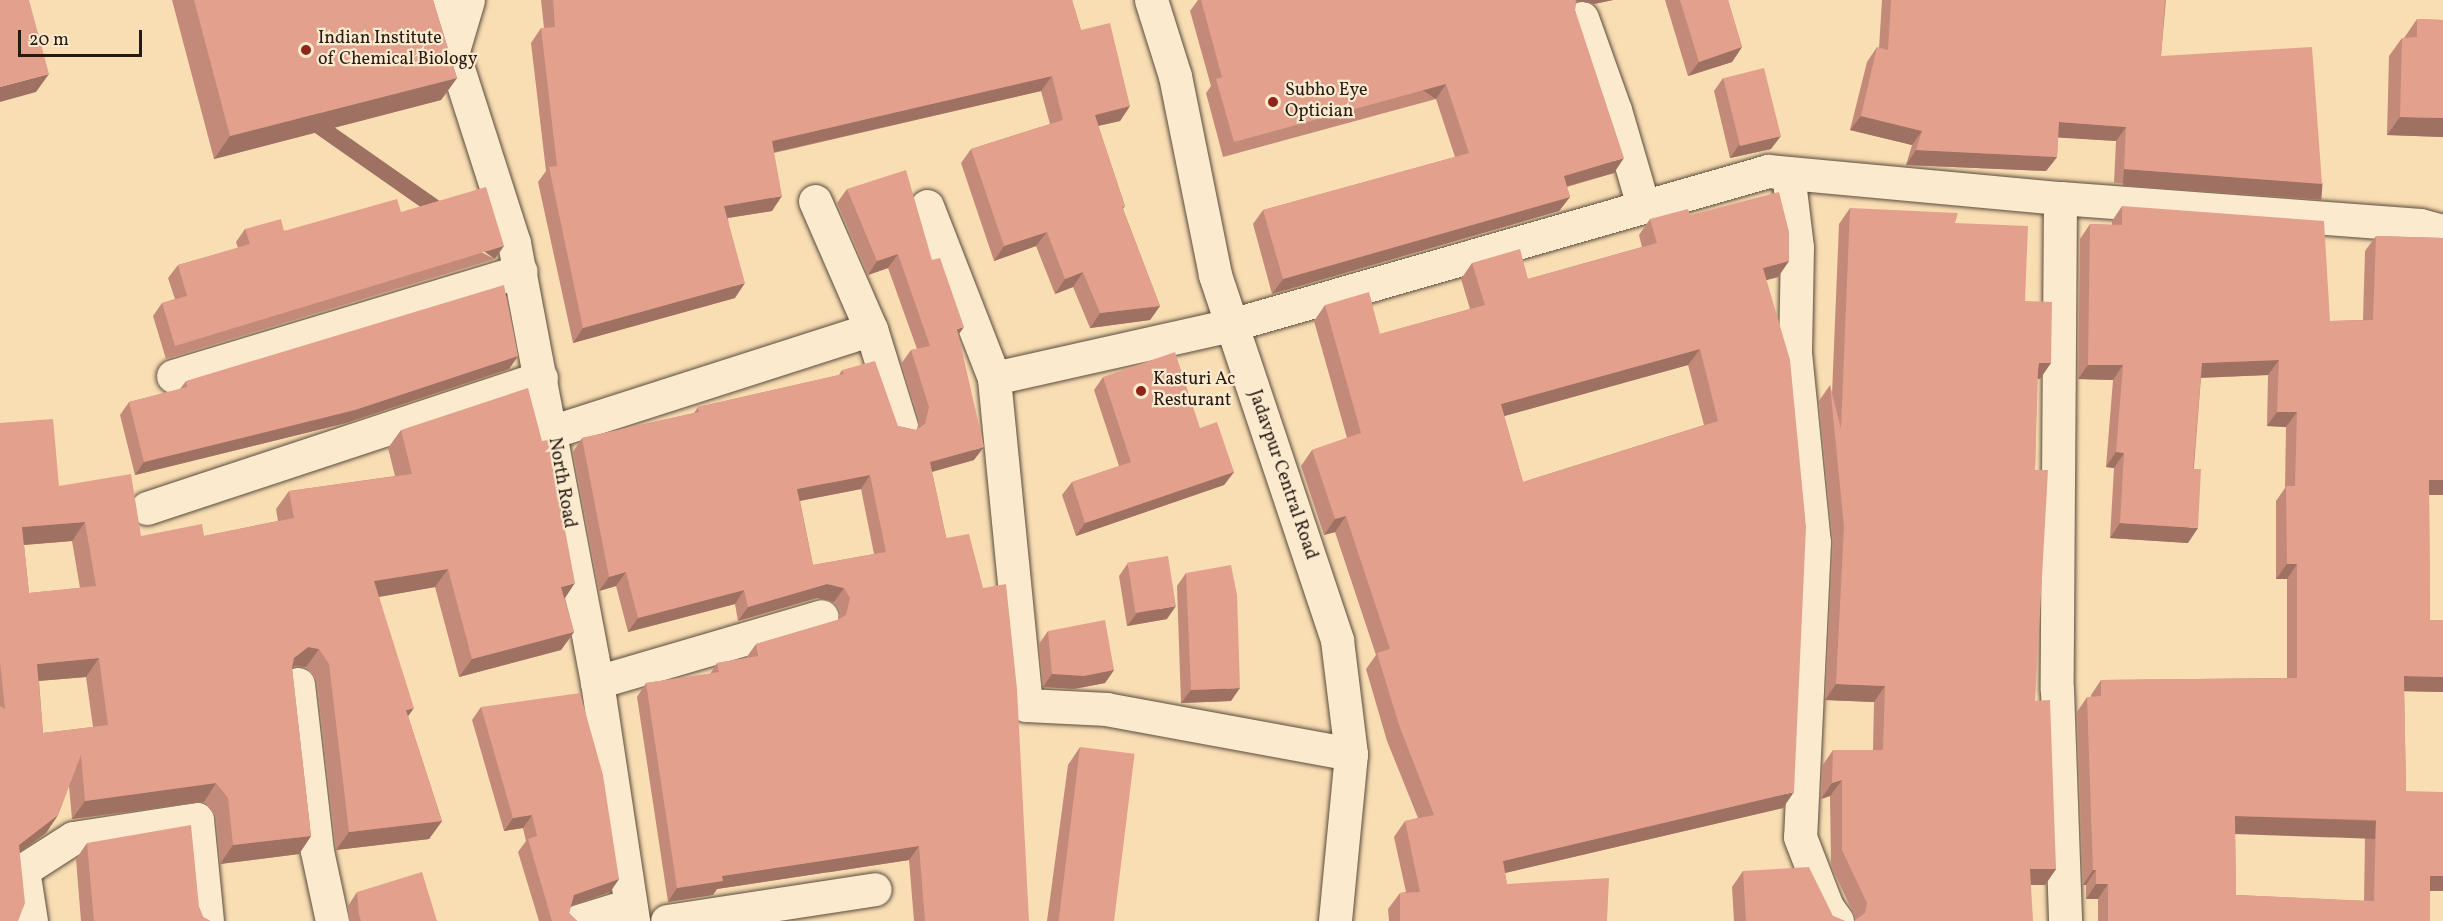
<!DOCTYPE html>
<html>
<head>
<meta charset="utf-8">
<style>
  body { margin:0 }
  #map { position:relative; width:2443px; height:921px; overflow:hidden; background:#f9deb4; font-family:Vollkorn,serif }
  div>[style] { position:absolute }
  .roads { filter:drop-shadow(0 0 2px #5b4b3d) drop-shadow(0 0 2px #5b4b3d) }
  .street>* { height:33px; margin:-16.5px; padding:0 16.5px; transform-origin:16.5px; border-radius:16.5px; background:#fbeace }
  .secondary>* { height:33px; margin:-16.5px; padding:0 16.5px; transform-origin:16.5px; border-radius:16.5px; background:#fbeace }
  .wall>* { inset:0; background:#c38a79 }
  .shaded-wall>* { inset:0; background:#9f7163; transform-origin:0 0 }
  .building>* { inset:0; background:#e3a18d; transform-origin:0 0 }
  .dots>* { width:16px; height:16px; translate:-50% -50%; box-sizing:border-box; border:3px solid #fbeace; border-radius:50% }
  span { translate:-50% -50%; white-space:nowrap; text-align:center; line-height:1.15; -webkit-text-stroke:4.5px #fbeace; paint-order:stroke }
  .poi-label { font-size:18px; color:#261a15 }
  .left { translate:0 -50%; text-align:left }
  .street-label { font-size:18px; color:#261a15 }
  .scale { position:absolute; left:18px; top:30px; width:124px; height:27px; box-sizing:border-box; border:3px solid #261a15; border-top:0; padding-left:8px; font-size:18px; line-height:21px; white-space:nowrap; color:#261a15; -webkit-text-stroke:4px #fbeace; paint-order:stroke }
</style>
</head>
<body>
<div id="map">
  <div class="roads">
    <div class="street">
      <i style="left:436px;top:0;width:255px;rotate:72.2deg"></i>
      <i style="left:514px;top:243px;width:447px;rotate:79.3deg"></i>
      <i style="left:597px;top:682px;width:242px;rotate:81.4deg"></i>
      <i style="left:1582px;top:18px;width:98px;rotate:70.3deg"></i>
      <i style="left:1615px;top:110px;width:100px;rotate:73.7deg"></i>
      <i style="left:452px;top:54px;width:56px;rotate:-73.5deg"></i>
      <i style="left:1788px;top:173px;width:75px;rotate:83.1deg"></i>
      <i style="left:1797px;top:247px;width:106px;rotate:91.1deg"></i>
      <i style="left:1795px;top:353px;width:190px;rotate:84.3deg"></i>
      <i style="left:1814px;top:542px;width:295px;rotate:92.7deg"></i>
      <i style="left:1800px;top:837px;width:75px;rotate:68.9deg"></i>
      <i style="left:1827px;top:907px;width:17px;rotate:54deg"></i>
      <i style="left:2060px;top:198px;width:491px;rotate:90.4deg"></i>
      <i style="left:2057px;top:689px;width:232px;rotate:88deg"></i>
      <i style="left:815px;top:201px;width:140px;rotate:66.4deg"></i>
      <i style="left:871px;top:329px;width:102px;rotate:72.8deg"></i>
      <i style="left:927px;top:206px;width:185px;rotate:68.7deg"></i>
      <i style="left:173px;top:376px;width:363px;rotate:-16.8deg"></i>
      <i style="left:551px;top:432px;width:336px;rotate:-17.8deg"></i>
      <i style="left:147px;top:508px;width:415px;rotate:-18.3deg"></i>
      <i style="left:597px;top:682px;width:234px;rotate:-16.3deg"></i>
      <i style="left:298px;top:684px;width:168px;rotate:83.5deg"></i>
      <i style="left:317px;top:851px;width:72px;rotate:77.9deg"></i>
      <i style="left:1351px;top:754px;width:248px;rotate:-169.6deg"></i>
      <i style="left:1107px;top:709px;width:81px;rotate:-177.2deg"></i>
      <i style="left:1026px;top:705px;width:329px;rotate:-95.6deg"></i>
      <i style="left:994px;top:378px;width:243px;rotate:-12.6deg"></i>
      <i style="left:1231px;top:325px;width:559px;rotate:-16deg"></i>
      <i style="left:1768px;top:171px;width:293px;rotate:5.3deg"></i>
      <i style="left:2060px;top:198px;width:361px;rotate:4.3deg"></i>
      <i style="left:2420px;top:225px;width:24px;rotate:15deg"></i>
      <i style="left:31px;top:921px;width:52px;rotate:-98.9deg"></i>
      <i style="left:23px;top:870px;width:59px;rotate:-32.6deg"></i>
      <i style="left:73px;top:838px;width:125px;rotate:-8.7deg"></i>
      <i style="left:197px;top:819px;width:102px;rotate:84.4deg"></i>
      <i style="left:578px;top:921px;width:54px;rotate:-17.1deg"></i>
      <i style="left:667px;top:921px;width:210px;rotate:-8.7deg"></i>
    </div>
    <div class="secondary">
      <i style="left:1151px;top:0;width:80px;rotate:72.5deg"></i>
      <i style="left:1175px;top:76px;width:203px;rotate:78.6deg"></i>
      <i style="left:1215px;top:275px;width:385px;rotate:71.5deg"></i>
      <i style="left:1337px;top:640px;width:115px;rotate:83deg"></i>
      <i style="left:1351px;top:754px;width:168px;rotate:95.5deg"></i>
    </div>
  </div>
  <div class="wall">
    <i style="clip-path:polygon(172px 0,433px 0,457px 78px,441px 100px,214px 159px)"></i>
    <i style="clip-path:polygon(541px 0,1072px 0,1081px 30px,1130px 106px,1120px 121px,1098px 126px,1125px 206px,1123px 209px,1160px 306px,1150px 320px,1090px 328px,1073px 287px,1055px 294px,1036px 246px,994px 261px,961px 163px,971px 149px,1050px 124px,1041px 91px,774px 153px,772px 211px,728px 218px,735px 298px,573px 343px,538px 182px,546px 171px,531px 43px,541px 28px,544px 28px)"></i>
    <i style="clip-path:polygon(1198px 0,1613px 0,1594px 4px,1576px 0,1575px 10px,1614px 173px,1567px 187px,1570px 197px,1559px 211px,1272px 294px,1253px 224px,1263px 210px,1455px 157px,1436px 99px,1223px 157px,1206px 93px,1211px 86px,1190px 11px)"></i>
    <i style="clip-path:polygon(1665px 0,1728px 0,1742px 47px,1732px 62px,1688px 76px)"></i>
    <i style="clip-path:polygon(1882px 0,2166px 0,2161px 56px,2322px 184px,2312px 198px,2114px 183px,2116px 141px,2058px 137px,2057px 157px,2046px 171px,1906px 165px,1912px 145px,1850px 130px,1867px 62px,1877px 47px,1879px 48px)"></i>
    <i style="clip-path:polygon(2417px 19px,2443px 20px,2443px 137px,2387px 135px,2389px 56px,2402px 38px,2404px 38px)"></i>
    <i style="clip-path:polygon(1723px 78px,1771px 149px,1730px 158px,1714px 91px)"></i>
    <i style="clip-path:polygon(evenodd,847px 189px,932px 260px,959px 334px,974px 460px,932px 472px,1029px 921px,914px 921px,909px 860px,717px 889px,713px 895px,668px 902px,637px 697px,646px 683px,710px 674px,717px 663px,746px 658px,756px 644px,838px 620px,840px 611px,834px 602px,817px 598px,738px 621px,735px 604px,628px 632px,616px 586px,599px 591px,573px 452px,582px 438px,694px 413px,698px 407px,839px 375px,842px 370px,898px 426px,916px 430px,917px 429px,919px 420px,901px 364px,911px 350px,917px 349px,888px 268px,868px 275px,837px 203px,847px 189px,861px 489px,874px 554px,813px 565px,800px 501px,861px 489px)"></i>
    <i style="clip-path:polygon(evenodd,2122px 206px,2330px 321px,2363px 320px,2365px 251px,2376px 236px,2443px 238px,2443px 495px,2429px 495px,2430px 620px,2443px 692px,2404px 691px,2406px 791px,2430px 891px,2430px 921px,2098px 921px,2098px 899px,2086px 899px,2086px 885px,2083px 885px,2077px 712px,2087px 697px,2091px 697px,2091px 695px,2101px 680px,2287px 678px,2287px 579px,2276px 579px,2276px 501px,2285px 488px,2286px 427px,2267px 426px,2268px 375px,2201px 378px,2188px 543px,2110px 538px,2114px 468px,2106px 467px,2113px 380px,2078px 379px,2080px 239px,2090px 224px,2112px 225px,2112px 221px,2122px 206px,2235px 831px,2365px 835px,2364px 901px,2236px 895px,2235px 831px)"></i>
    <i style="clip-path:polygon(1850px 208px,1955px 223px,2025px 301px,2040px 379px,2037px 379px,2035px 470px,2035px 701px,2056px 869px,2045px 885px,2031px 885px,1855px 920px,1856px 919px,1831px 866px,1830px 796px,1821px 799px,1822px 766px,1833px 750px,1873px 750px,1874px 702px,1825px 700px,1833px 543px,1819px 401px,1830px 385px,1832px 394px,1839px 224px)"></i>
    <i style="clip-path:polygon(401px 212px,495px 259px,166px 359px,153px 316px,162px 303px,175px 299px,168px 278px,178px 265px,238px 248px,236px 242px,245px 229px,284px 231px)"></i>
    <i style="clip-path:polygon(evenodd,1690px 215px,1789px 261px,1778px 277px,1766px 280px,1783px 808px,1505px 873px,1507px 884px,1607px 921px,1389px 921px,1388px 909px,1400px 893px,1406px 892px,1394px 837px,1405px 821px,1418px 818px,1387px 741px,1366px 669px,1376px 655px,1335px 532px,1324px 535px,1301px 466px,1312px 450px,1347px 438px,1314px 321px,1325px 305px,1380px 334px,1470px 309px,1461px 279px,1472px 263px,1528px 279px,1642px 247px,1639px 235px,1650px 219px,1690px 215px,1688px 365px,1704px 425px,1523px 482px,1504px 416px,1688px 365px)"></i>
    <i style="clip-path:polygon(518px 356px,509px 369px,346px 423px,135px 475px,120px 415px,129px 402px,180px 389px,186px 381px)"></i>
    <i style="clip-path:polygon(1103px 377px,1200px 428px,1234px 472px,1224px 485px,1076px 536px,1062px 495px,1072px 482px,1119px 466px,1094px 390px)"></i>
    <i style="clip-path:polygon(evenodd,0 423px,59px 486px,141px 536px,204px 536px,278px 521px,276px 509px,289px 491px,395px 476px,388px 448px,401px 430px,565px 598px,574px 632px,561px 650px,459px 677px,435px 587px,379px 597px,408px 716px,442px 821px,429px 839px,336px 850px,317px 682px,306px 667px,295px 666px,292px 668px,311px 836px,299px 854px,220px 864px,216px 817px,204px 802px,72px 819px,69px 786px,58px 815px,46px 833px,19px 853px,0 921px,0 423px,72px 541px,80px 588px,29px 593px,24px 545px,72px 541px,0 423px,86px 677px,93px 727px,43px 733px,39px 681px,86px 677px)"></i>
    <i style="clip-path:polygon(1128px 563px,1167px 619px,1127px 626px,1119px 576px)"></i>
    <i style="clip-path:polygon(1186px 573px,1231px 701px,1181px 703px,1177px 586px)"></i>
    <i style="clip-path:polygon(1048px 631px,1114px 670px,1105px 683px,1074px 689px,1043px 687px,1039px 644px)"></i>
    <i style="clip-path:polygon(481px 707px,619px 879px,610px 892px,571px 906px,569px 913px,577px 921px,539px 921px,518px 852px,526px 841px,523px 828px,504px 831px,472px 720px)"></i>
    <i style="clip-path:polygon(1080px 747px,1113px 921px,1047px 921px,1068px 765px)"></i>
    <i style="clip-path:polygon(87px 843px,199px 907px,203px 917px,210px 921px,81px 921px,76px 859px)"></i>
    <i style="clip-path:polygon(1743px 871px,1833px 916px,1845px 921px,1734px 921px,1732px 887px)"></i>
    <i style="clip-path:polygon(357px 892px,437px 921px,349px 921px,348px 906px)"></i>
  </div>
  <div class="shaded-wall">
    <i style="clip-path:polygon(1572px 0,1613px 0,1594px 4px)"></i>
    <i style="clip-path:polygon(1742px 47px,1732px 62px,1688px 76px,1699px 62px)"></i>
    <i style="clip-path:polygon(49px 74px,36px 92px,0 102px,0 87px)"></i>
    <i style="clip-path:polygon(1052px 76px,1041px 91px,762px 155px,772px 141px)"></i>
    <i style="clip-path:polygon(457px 78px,441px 100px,214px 159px,230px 136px)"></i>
    <i style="left:1446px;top:84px;width:18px;height:220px;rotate:124deg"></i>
    <i style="clip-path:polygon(1130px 106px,1120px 121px,1084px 129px,1095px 115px)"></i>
    <i style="clip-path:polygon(1861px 116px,1922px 131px,1912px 145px,1850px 130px)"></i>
    <i style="clip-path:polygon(2400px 117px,2443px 118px,2443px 137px,2387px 135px)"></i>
    <i style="clip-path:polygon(2059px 122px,2126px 127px,2116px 141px,2049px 137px)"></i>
    <i style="clip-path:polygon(1781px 136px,1771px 149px,1730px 158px,1739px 145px)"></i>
    <i style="clip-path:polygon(1916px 150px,2057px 157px,2046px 171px,1906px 165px)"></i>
    <i style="clip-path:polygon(1624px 158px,1614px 173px,1553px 190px,1564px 176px)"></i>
    <i style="left:2124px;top:169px;width:199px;height:17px;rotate:4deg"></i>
    <i style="clip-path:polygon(782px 196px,772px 211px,714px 220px,724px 206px)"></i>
    <i style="clip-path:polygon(1570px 197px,1559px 211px,1272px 294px,1283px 279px)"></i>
    <i style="clip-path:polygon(1047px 232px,1036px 246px,994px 261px,1004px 246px)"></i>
    <i style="left:504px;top:246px;width:16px;height:344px;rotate:125deg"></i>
    <i style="clip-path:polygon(898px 254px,888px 268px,868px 275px,877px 261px)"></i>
    <i style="clip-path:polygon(1789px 261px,1778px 277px,1752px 284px,1763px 268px)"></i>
    <i style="clip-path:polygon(1083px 272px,1073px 287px,1055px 294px,1065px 279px)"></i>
    <i style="clip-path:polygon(745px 283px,735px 298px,573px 343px,583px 328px)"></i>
    <i style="clip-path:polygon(1160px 306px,1150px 320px,1090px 328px,1100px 313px)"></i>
    <i style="clip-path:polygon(964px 327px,954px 341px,957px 329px)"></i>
    <i style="clip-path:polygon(1700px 349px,1688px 365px,1490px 420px,1501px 404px)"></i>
    <i style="clip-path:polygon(518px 356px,509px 369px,346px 423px,135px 475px,144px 462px)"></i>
    <i style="clip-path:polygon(2279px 360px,2268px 375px,2192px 378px,2202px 363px)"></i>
    <i style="clip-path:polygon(2039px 363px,2051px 363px,2040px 379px,2028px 379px)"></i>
    <i style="clip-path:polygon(2088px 365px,2123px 365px,2113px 380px,2078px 379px)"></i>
    <i style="clip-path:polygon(2277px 412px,2297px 412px,2286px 427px,2267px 426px)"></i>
    <i style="clip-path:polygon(984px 447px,974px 460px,920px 475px,930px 462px)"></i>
    <i style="clip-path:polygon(2116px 452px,2124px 453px,2114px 468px,2106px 467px)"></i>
    <i style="clip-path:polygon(1234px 472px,1224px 485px,1076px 536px,1085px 523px)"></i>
    <i style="clip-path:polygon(870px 475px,861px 489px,788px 503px,797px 489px)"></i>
    <i style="clip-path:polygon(2429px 480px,2443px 480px,2443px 495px,2418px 495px)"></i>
    <i style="clip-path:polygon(1346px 516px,1335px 532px,1324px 535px,1335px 519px)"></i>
    <i style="clip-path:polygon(85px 522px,72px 541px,10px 546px,22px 527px)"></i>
    <i style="clip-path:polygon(2120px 523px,2198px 528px,2188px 543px,2110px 538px)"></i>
    <i style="clip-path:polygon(2287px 564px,2297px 564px,2287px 579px,2276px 579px)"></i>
    <i style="clip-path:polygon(448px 569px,435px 587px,361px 600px,374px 581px)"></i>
    <i style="clip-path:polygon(626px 572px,616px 586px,599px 591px,609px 577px)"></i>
    <i style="clip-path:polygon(575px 583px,563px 601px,561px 587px)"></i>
    <i style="clip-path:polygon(827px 584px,844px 588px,834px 602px,817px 598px,738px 621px,748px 607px)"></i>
    <i style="clip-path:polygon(744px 590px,735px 604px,628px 632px,638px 618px)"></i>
    <i style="clip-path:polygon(1176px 606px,1167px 619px,1127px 626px,1137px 613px)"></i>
    <i style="clip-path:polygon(574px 632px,561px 650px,459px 677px,472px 659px)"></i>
    <i style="clip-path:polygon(308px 647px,319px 649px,306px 667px,295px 666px,281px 676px,294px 658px)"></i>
    <i style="clip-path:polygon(99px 658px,86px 677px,25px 682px,37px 664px)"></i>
    <i style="clip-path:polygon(1114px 670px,1105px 683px,1074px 689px,1043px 687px,1052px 674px)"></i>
    <i style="clip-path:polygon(2404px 676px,2443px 677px,2443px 692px,2393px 691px)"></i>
    <i style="clip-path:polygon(1836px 684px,1885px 686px,1874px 702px,1825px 700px)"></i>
    <i style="clip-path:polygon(1240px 688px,1231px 701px,1181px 703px,1191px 690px)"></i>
    <i style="clip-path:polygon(414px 708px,401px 726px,406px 710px)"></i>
    <i style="clip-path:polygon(1842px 780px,1830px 796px,1821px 799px,1832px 783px)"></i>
    <i style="clip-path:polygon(216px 783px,204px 802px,72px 819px,85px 801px)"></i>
    <i style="clip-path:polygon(1794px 792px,1783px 808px,1492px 876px,1503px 861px)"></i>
    <i style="clip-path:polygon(58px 815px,46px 833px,6px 863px,19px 845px)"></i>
    <i style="clip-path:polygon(532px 815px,523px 828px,504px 831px,513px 818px)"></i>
    <i style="left:2235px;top:816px;width:141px;height:18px;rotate:2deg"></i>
    <i style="clip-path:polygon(442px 821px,429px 839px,336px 850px,349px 832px)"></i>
    <i style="clip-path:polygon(311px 836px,299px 854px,220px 864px,233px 845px)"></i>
    <i style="clip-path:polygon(919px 846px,909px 860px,717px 889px,713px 895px,668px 902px,677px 888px,722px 876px)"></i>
    <i style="clip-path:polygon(2030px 869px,2056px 869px,2045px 885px,2019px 885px)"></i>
    <i style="clip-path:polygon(2093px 870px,2096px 870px,2086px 885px,2083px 885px)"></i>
    <i style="clip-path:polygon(2430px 876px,2443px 876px,2443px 891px,2420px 891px)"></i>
    <i style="clip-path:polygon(619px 879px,610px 892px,565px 908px,574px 895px)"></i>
    <i style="clip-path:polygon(2096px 884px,2108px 884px,2098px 899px,2086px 899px)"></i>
  </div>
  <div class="building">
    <i style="clip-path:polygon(0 0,29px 0,49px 74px,0 87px)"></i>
    <i style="clip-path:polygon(194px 0,433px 0,457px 78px,230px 136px)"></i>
    <i style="clip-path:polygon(553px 0,1072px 0,1081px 30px,1110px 23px,1130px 106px,1095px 115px,1125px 206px,1122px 207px,1160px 306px,1100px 313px,1083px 272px,1065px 279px,1047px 232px,1004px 246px,971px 149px,1063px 120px,1052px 76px,772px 141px,782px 196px,724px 206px,745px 283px,583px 328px,549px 167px,557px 166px,541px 28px,555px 27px)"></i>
    <i style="clip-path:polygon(1201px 0,1576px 0,1575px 10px,1624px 158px,1564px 176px,1570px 197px,1283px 279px,1263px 210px,1469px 153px,1446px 84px,1234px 142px,1216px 79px,1222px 77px)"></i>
    <i style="clip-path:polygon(1680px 0,1728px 0,1742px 47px,1699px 62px)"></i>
    <i style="clip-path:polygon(1891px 0,2165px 0,2161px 56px,2312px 47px,2322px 184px,2124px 169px,2126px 127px,2059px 122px,2057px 157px,1916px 150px,1922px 131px,1861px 116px,1877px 47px,1888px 50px)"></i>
    <i style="clip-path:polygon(2417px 19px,2443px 20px,2443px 118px,2400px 117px,2402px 38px,2417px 37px)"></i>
    <i style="left:1764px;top:68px;width:70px;height:42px;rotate:76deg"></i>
    <i style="clip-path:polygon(evenodd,906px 170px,932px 260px,940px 258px,964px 327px,957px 329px,984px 447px,930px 462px,946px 538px,969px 534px,983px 588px,1006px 584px,1017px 689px,1029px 921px,925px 921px,919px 846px,722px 876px,723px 881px,677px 888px,646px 683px,719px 672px,717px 663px,758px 656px,756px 644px,837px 620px,846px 615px,850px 598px,844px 588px,827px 584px,748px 607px,744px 590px,638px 618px,626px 572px,609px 577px,582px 438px,699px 412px,698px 407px,844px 374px,842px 370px,875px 361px,898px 426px,916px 430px,925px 424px,929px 407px,911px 350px,930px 346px,898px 254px,877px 261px,847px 189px,906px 170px,870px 475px,886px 552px,813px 565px,797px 489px,870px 475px)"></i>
    <i style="clip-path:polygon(486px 187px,504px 246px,175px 346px,162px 303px,187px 296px,178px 265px,250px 244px,245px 229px,281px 219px,284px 231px,397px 199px,401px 212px)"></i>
    <i style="clip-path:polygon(evenodd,1779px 192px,1789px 232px,1789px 261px,1763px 268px,1790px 360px,1806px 527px,1794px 792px,1503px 861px,1507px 884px,1609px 878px,1607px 921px,1400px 921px,1400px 893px,1420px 892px,1405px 821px,1434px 815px,1399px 725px,1377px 653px,1390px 649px,1346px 516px,1335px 519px,1312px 450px,1361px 433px,1325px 305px,1369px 292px,1380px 334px,1485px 305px,1472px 263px,1520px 249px,1528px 279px,1657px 243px,1650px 219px,1688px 209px,1690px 215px,1779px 192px,1700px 349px,1718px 421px,1523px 482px,1501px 404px,1700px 349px)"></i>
    <i style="clip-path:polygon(evenodd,2122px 206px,2324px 221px,2330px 321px,2373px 320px,2376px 236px,2443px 238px,2443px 480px,2429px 480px,2430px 620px,2443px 620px,2443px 677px,2404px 676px,2406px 791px,2443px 792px,2443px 876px,2430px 876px,2430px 921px,2108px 921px,2108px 884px,2096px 884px,2096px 870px,2093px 870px,2087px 697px,2101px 696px,2101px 680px,2297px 678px,2297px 564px,2287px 564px,2286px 486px,2295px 486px,2297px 412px,2277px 412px,2279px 360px,2202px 363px,2193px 469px,2201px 469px,2198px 528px,2120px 523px,2124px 453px,2116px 452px,2123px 365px,2088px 365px,2090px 224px,2122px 225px,2122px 206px,2235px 816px,2376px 820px,2374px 901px,2236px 895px,2235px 816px)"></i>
    <i style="clip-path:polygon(1850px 208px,1958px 213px,1955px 223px,2028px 226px,2025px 301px,2052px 302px,2051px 363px,2039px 363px,2038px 371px,2035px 470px,2048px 470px,2035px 701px,2050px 700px,2056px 869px,2030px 869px,2033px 921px,1854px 921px,1865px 913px,1867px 903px,1842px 850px,1842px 780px,1832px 783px,1833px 750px,1883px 750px,1885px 686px,1836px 684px,1844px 527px,1830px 385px,1841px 429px)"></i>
    <i style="clip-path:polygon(504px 285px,518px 356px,355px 410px,144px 462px,129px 402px,187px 387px,186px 381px)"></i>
    <i style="clip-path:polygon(1175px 352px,1200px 428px,1217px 422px,1234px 472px,1085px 523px,1072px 482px,1131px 462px,1103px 377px)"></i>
    <i style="clip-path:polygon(evenodd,528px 388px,542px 441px,548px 440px,575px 583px,561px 587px,574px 632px,472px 659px,448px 569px,374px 581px,414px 708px,406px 710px,442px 821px,349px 832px,329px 664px,319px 649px,308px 647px,294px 658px,292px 668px,311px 836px,233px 845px,228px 798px,216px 783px,85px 801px,81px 755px,58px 815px,19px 845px,25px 903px,18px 921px,0 921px,0 706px,5px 709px,0 662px,0 423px,53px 419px,59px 486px,131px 474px,141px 536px,202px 524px,204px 536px,294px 518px,289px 491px,412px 474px,401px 430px,528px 388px,85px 522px,96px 586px,29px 593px,22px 527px,85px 522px,528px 388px,99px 658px,108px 725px,43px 733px,37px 664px,99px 658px)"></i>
    <i style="left:1168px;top:556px;width:51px;height:41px;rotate:81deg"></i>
    <i style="clip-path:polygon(1231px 565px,1237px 595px,1240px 688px,1191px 690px,1186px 573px)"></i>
    <i style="clip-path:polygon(1105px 620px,1114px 670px,1084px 676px,1052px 674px,1048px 631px)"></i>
    <i style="clip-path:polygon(580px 693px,603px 775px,619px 879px,574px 895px,569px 913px,577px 921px,552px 921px,528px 839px,537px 836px,532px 815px,513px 818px,481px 707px)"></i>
    <i style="left:1080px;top:747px;width:55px;height:176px;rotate:7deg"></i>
    <i style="clip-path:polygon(191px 825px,199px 907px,203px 917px,210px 921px,94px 921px,87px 843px)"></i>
    <i style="clip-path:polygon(1809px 867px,1833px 916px,1845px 921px,1746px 921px,1743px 871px)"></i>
    <i style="clip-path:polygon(422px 872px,437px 921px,361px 921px,359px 915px,357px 892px)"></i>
  </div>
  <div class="dots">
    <i style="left:306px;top:50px;background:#8f2418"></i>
    <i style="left:1273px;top:102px;background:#8f2418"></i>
    <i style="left:1141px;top:391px;background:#8f2418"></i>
  </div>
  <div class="poi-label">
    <span class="left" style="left:318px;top:50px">Indian Institute<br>of Chemical Biology</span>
    <span class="left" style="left:1285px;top:102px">Subho Eye<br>Optician</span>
    <span class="left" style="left:1153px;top:391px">Kasturi Ac<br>Resturant</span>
  </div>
  <div class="street-label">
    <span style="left:1282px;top:475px;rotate:71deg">Jadavpur Central Road</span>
    <span style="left:561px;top:483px;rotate:80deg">North Road</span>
  </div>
  <div class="scale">20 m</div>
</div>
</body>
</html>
